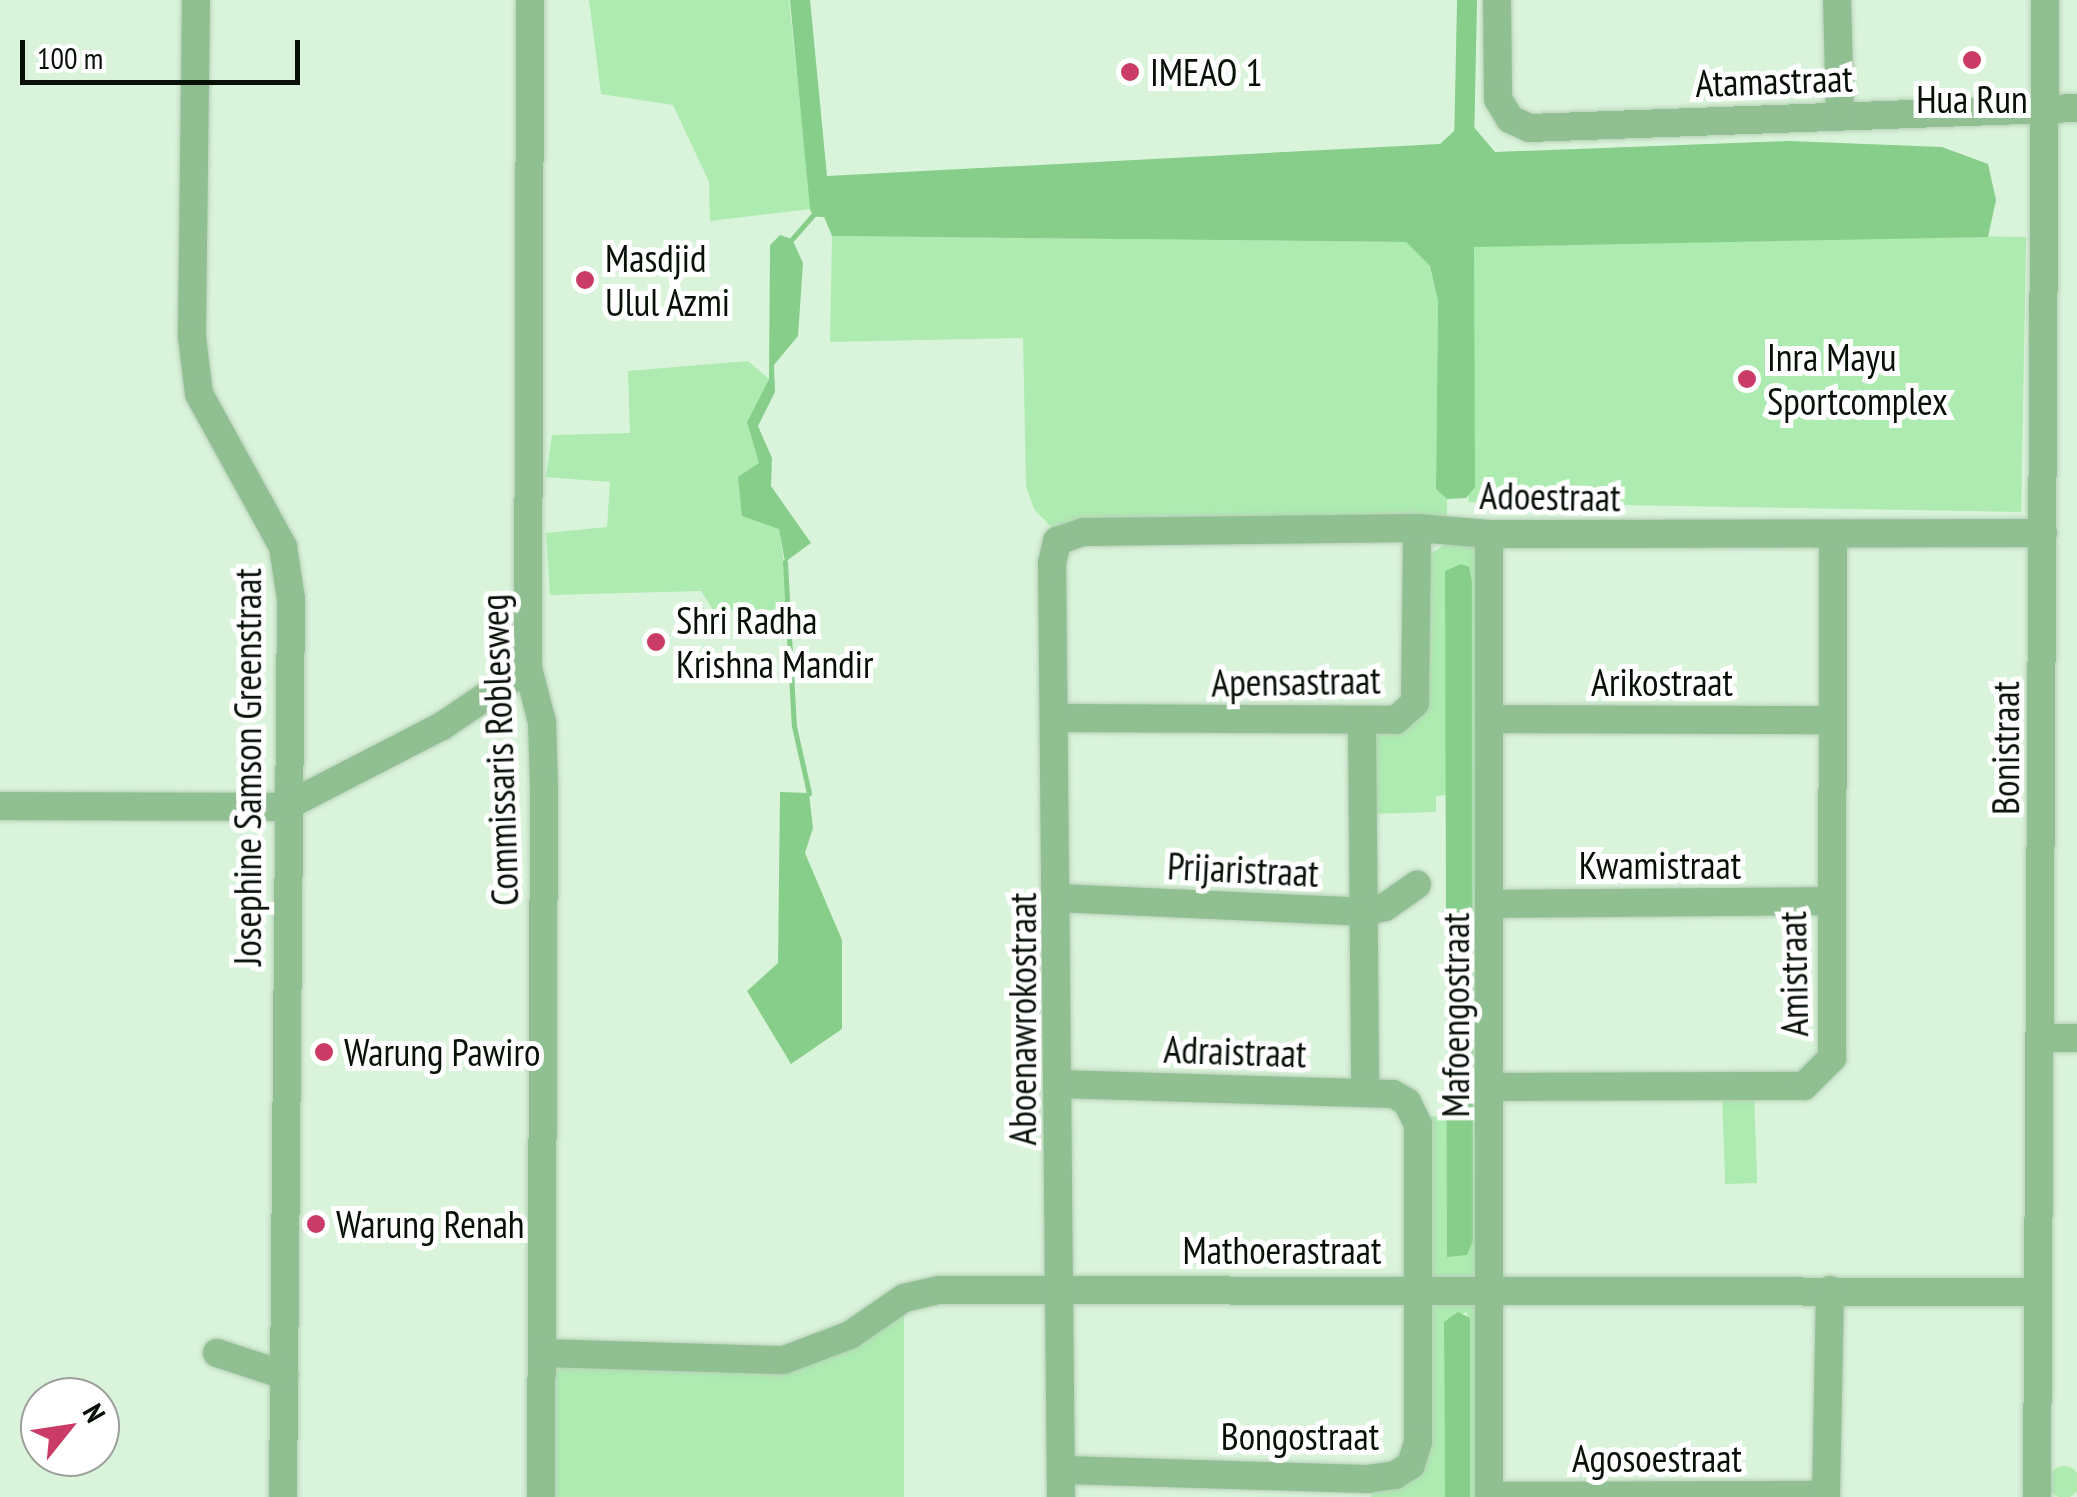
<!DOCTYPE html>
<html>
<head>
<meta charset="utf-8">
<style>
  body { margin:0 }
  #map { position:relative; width:2077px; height:1497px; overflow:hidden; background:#daf4db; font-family:"PT Sans Narrow",sans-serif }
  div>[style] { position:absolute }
  .green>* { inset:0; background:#adebb0; transform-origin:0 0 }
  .round { border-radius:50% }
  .water>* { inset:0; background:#86ce8a }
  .stream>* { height:5px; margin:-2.5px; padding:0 2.5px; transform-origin:2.5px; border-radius:2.5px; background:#86ce8a }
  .canal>* { height:20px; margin:-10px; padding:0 10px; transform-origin:10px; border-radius:10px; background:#86ce8a }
  .roads { filter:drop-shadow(0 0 2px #b8d0b9) drop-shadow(0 0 2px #b8d0b9) }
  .minor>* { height:28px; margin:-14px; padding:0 14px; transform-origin:14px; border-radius:14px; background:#90bf92 }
  .dots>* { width:28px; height:28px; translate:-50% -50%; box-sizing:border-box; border:5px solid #fff; border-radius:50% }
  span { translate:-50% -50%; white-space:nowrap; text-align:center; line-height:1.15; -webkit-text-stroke:10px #fff; paint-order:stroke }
  .poi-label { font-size:38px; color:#081008 }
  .left { translate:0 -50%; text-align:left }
  .street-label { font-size:38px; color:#081008 }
  .north { position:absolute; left:20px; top:1377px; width:100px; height:100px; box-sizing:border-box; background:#fff; border:2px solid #9c9f9c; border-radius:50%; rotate:60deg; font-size:28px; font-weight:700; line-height:40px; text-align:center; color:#081008 }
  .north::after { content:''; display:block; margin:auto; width:35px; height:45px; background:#ca3c67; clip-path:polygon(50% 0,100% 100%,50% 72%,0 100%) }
  .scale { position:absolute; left:20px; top:40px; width:280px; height:45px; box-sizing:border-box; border:5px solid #081008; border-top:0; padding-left:12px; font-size:30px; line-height:35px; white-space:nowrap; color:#081008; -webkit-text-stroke:8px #fff; paint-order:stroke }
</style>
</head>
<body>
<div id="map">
  <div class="green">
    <i style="clip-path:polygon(589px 0,789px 0,811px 209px,710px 221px,709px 182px,673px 105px,601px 94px)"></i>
    <i style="clip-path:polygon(832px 236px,1406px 242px,1430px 266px,1438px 301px,1436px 488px,1447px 499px,1447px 524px,1060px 536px,1034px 509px,1026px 486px,1023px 338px,830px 342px)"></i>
    <i style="left:2026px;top:237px;width:275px;height:553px;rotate:91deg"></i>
    <i style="clip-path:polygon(748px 361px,769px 379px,747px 422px,779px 529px,791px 610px,713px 610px,701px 591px,550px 595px,546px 533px,607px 527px,610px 482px,546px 477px,552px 435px,630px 433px,628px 371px)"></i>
    <i style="clip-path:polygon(1470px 542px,1479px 549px,1478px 1270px,1470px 1278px,1438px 1280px,1429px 1275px,1426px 1118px,1448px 1114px,1447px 1256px,1466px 1255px,1473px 1241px,1472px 582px,1445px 571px,1447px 795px,1436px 796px,1436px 812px,1369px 814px,1372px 735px,1412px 725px,1425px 708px,1430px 555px,1446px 543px)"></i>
    <i style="left:1754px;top:1092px;width:91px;height:32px;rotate:88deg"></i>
    <i style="clip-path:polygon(1435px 1303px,1471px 1303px,1477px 1308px,1483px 1497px,1470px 1497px,1467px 1312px,1444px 1322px,1445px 1497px,1371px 1497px,1373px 1487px,1398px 1485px,1425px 1314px)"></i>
    <i style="clip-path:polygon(904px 1313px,904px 1497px,550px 1497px,551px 1377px,560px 1367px,721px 1365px)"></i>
    <i class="round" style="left:2048px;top:1466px;width:32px;height:32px"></i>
  </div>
  <div class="water">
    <i style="clip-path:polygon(1467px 119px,1495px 152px,1789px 141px,1942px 147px,1988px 164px,1996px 200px,1988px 237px,1474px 247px,1475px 487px,1466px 498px,1447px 499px,1436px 489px,1438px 301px,1430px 266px,1406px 242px,832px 236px,820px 207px,827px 176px,1440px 144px)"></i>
    <i style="clip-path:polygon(780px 235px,792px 239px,803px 263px,798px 336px,774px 365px,775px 392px,758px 426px,772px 458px,771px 486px,811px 543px,785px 562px,779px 529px,742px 516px,738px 477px,759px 463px,747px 422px,769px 379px,770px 245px)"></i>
    <i style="clip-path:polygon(1461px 564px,1469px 567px,1472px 582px,1473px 1241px,1467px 1255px,1447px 1257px,1445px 571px)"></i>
    <i style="clip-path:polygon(780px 792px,809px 793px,813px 828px,805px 853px,842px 940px,842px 1029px,791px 1064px,747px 991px,778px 963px)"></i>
    <i style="clip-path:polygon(1458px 1312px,1470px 1318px,1470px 1497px,1445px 1497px,1444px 1322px)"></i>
  </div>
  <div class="stream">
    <i style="left:792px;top:239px;width:43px;rotate:-48.8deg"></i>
    <i style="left:785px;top:562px;width:164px;rotate:86.9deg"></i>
    <i style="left:794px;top:726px;width:69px;rotate:77.4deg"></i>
  </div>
  <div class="canal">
    <i style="left:800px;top:0;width:208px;rotate:84.5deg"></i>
    <i style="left:820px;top:207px;width:27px"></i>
    <i style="left:1464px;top:146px;width:146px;rotate:-88.8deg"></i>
  </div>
  <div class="roads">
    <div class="minor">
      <i style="left:196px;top:0;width:337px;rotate:90.7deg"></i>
      <i style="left:192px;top:337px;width:57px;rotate:83deg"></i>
      <i style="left:199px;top:394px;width:175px;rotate:61.2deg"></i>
      <i style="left:283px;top:547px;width:53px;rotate:81.3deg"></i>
      <i style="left:291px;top:599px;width:898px;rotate:90.51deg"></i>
      <i style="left:530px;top:0;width:668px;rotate:90.17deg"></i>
      <i style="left:528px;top:668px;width:56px;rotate:75.5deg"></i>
      <i style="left:542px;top:722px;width:64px;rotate:88.2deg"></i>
      <i style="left:544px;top:786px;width:711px;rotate:90.24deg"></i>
      <i style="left:1497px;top:0;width:99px;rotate:89.4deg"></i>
      <i style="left:1498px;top:99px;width:23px;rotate:59deg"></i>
      <i style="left:1510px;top:119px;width:21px;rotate:25deg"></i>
      <i style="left:1529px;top:128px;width:548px;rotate:-2.09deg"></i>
      <i style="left:1837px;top:0;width:114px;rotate:88.5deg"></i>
      <i style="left:1057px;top:718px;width:339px;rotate:0.3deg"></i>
      <i style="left:1396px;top:720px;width:25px;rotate:-42deg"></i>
      <i style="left:1415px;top:703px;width:175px;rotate:-89.3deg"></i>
      <i style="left:1494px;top:719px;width:336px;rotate:0.2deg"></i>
      <i style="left:1362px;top:721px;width:371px;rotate:89.5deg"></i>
      <i style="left:0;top:806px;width:285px;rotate:0.2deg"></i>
      <i style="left:285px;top:807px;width:177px;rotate:-27.3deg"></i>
      <i style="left:442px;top:726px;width:104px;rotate:-34deg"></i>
      <i style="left:1058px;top:898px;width:305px;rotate:2.6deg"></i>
      <i style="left:1363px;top:912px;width:23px;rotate:-13deg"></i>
      <i style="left:1385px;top:907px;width:39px;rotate:-35deg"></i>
      <i style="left:1492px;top:904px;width:337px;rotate:-0.5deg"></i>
      <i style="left:2043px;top:1038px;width:34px"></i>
      <i style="left:1058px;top:1084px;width:335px;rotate:1.7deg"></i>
      <i style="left:1393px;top:1094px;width:16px;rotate:30deg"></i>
      <i style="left:1407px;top:1102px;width:25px;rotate:64deg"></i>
      <i style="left:1418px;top:1125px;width:317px;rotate:90deg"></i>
      <i style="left:1418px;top:1442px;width:24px;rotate:107deg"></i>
      <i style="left:1411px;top:1465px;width:19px;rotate:148deg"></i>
      <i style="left:1395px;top:1475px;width:27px;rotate:172deg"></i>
      <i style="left:1368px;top:1479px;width:306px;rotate:-178.3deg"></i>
      <i style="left:1492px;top:1087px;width:312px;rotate:-0.2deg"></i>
      <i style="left:1804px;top:1086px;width:40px;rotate:-45deg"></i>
      <i style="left:1832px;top:1058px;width:522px;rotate:-89.89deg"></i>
      <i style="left:217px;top:1353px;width:71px;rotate:18.2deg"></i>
      <i style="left:543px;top:1353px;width:241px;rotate:1.7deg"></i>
      <i style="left:784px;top:1360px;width:71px;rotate:-20.7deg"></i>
      <i style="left:850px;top:1335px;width:65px;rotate:-34.4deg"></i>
      <i style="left:904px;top:1298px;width:36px;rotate:-13deg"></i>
      <i style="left:939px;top:1290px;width:1099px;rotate:0.1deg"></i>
      <i style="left:1489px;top:1496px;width:337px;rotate:-0.2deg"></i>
      <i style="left:1061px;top:1497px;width:934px;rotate:-90.55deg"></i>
      <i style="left:1052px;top:563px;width:23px;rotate:-77deg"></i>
      <i style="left:1057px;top:541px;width:28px;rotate:-19deg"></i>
      <i style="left:1083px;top:532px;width:334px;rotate:-0.7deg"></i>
      <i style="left:1417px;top:528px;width:72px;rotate:4.8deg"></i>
      <i style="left:1489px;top:534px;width:554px;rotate:-0.1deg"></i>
      <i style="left:1489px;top:1497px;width:963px;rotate:-90deg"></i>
      <i style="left:1826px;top:1497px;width:207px;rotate:-88.9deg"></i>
      <i style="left:2037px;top:1497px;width:1497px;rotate:-89.69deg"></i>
    </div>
  </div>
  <div class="dots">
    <i style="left:1972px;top:60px;background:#ca3c67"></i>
    <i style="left:1130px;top:72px;background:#ca3c67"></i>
    <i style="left:585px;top:280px;background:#ca3c67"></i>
    <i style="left:1747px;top:379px;background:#ca3c67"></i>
    <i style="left:656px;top:642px;background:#ca3c67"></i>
    <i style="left:324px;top:1052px;background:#ca3c67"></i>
    <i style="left:316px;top:1224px;background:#ca3c67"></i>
  </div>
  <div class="poi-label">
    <span class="left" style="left:1150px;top:72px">IMEAO 1</span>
    <span style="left:1972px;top:99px">Hua Run</span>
    <span class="left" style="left:605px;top:280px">Masdjid<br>Ulul Azmi</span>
    <span class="left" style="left:1767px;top:379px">Inra Mayu<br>Sportcomplex</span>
    <span class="left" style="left:676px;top:642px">Shri Radha<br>Krishna Mandir</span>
    <span class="left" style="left:344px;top:1052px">Warung Pawiro</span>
    <span class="left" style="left:336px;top:1224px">Warung Renah</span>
  </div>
  <div class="street-label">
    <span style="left:1774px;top:80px;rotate:-2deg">Atamastraat</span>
    <span style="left:1550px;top:496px;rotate:1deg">Adoestraat</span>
    <span style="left:1296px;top:681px;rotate:-1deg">Apensastraat</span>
    <span style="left:1662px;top:682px">Arikostraat</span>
    <span style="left:2005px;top:748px;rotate:-90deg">Bonistraat</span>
    <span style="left:499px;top:750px;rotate:-92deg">Commissaris Roblesweg</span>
    <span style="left:247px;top:767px;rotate:-90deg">Josephine Samson Greenstraat</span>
    <span style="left:1660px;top:865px">Kwamistraat</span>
    <span style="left:1243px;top:869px;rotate:3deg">Prijaristraat</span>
    <span style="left:1793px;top:974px;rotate:-91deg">Amistraat</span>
    <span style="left:1455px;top:1015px;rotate:-90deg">Mafoengostraat</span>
    <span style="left:1022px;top:1019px;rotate:-90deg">Aboenawrokostraat</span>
    <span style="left:1235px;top:1051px;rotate:2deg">Adraistraat</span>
    <span style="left:1282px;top:1250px">Mathoerastraat</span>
    <span style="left:1300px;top:1436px">Bongostraat</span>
    <span style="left:1657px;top:1458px">Agosoestraat</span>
  </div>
  <div class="north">N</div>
  <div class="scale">100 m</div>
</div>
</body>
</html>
